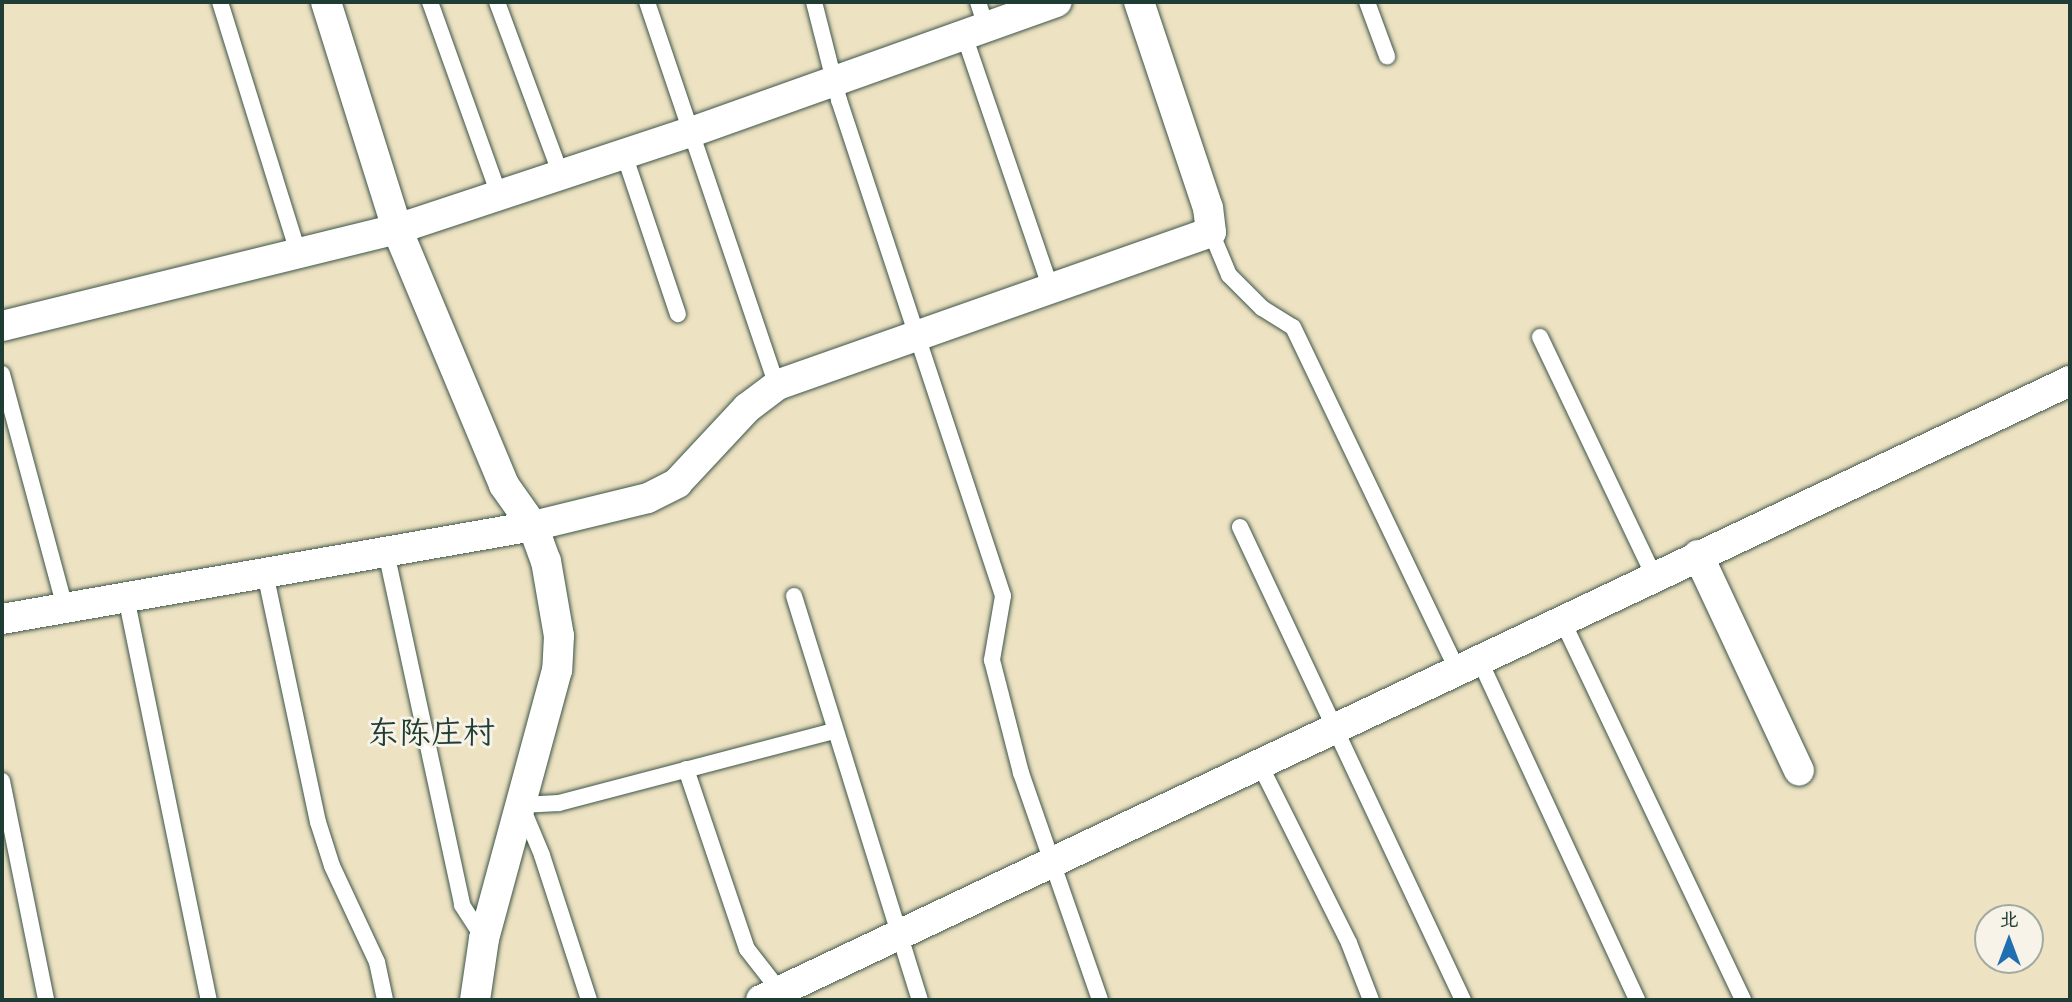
<!DOCTYPE html>
<html>
<head>
<meta charset="utf-8">
<style>
  body { margin:0 }
  #map { position:relative; width:2072px; height:1002px; overflow:hidden; background:#ede2c2; font-family:Caveat,"LXGW WenKai TC",sans-serif }
  div>[style] { position:absolute }
  .roads { filter:drop-shadow(0 0 2px #3e5649) drop-shadow(0 0 2px #3e5649) }
  .lane>* { height:16px; margin:-8px; padding:0 8px; transform-origin:8px; border-radius:8px; background:#fff }
  .street>* { height:30px; margin:-15px; padding:0 15px; transform-origin:15px; border-radius:15px; background:#fff }
  span { translate:-50% -50%; white-space:nowrap; text-align:center; line-height:1.15; -webkit-text-stroke:6px #f7f3e8; paint-order:stroke }
  .quarter-label { font-size:32px; color:#1f3d34 }
  .frame { position:absolute; inset:0; border:4px solid #1f3d34; pointer-events:none }
  .north { position:absolute; left:1974px; top:904px; width:70px; height:70px; box-sizing:border-box; background:#f7f3e8; border:2px solid #a1aaa0; border-radius:50%; rotate:0deg; font-size:19px; font-weight:700; line-height:28px; text-align:center; color:#1f3d34 }
  .north::after { content:''; display:block; margin:auto; width:24px; height:32px; background:#1f6fb2; clip-path:polygon(50% 0,100% 100%,50% 72%,0 100%) }
</style>
</head>
<body>
<div id="map">
  <div class="roads">
    <div class="lane">
      <i style="left:220px;top:2px;width:263px;rotate:72.7deg"></i>
      <i style="left:430px;top:2px;width:205px;rotate:70.3deg"></i>
      <i style="left:497px;top:2px;width:184px;rotate:69.7deg"></i>
      <i style="left:647px;top:2px;width:404px;rotate:71.3deg"></i>
      <i style="left:814px;top:2px;width:101px;rotate:75.7deg"></i>
      <i style="left:839px;top:100px;width:522px;rotate:71.7deg"></i>
      <i style="left:1003px;top:596px;width:65px;rotate:99.8deg"></i>
      <i style="left:992px;top:660px;width:117px;rotate:75.6deg"></i>
      <i style="left:1021px;top:773px;width:240px;rotate:70.8deg"></i>
      <i style="left:978px;top:2px;width:26px;rotate:72deg"></i>
      <i style="left:1367px;top:2px;width:58px;rotate:69.7deg"></i>
      <i style="left:964px;top:35px;width:268px;rotate:71.1deg"></i>
      <i style="left:624px;top:154px;width:169px;rotate:71.4deg"></i>
      <i style="left:1211px;top:232px;width:47px;rotate:67.3deg"></i>
      <i style="left:1229px;top:275px;width:47px;rotate:45deg"></i>
      <i style="left:1262px;top:308px;width:36px;rotate:32deg"></i>
      <i style="left:1293px;top:327px;width:379px;rotate:64.4deg"></i>
      <i style="left:1540px;top:337px;width:265px;rotate:64.5deg"></i>
      <i style="left:2px;top:374px;width:242px;rotate:74.9deg"></i>
      <i style="left:1240px;top:527px;width:523px;rotate:64.76deg"></i>
      <i style="left:386px;top:552px;width:361px;rotate:77.8deg"></i>
      <i style="left:462px;top:905px;width:40px;rotate:57.1deg"></i>
      <i style="left:265px;top:573px;width:255px;rotate:78deg"></i>
      <i style="left:318px;top:822px;width:46px;rotate:72.3deg"></i>
      <i style="left:332px;top:866px;width:106px;rotate:64.9deg"></i>
      <i style="left:377px;top:962px;width:39px;rotate:78deg"></i>
      <i style="left:794px;top:596px;width:423px;rotate:72.7deg"></i>
      <i style="left:126px;top:597px;width:411px;rotate:78.4deg"></i>
      <i style="left:1562px;top:620px;width:421px;rotate:64.5deg"></i>
      <i style="left:1479px;top:659px;width:376px;rotate:65.1deg"></i>
      <i style="left:1259px;top:763px;width:201px;rotate:63.4deg"></i>
      <i style="left:1349px;top:943px;width:61px;rotate:68.9deg"></i>
      <i style="left:686px;top:769px;width:190px;rotate:71.3deg"></i>
      <i style="left:747px;top:949px;width:58px;rotate:52deg"></i>
      <i style="left:2px;top:781px;width:223px;rotate:78.6deg"></i>
      <i style="left:589px;top:1000px;width:152px;rotate:-108deg"></i>
      <i style="left:542px;top:855px;width:54px;rotate:-112.8deg"></i>
      <i style="left:521px;top:805px;width:38px;rotate:-3deg"></i>
      <i style="left:559px;top:803px;width:284px;rotate:-14.7deg"></i>
    </div>
    <div class="street">
      <i style="left:326px;top:2px;width:238px;rotate:72.6deg"></i>
      <i style="left:397px;top:229px;width:277px;rotate:67.3deg"></i>
      <i style="left:504px;top:485px;width:50px;rotate:54.7deg"></i>
      <i style="left:533px;top:526px;width:37px;rotate:70deg"></i>
      <i style="left:546px;top:561px;width:76px;rotate:80.2deg"></i>
      <i style="left:559px;top:636px;width:34px;rotate:93deg"></i>
      <i style="left:557px;top:670px;width:279px;rotate:105.2deg"></i>
      <i style="left:484px;top:939px;width:62px;rotate:98.4deg"></i>
      <i style="left:2px;top:326px;width:407px;rotate:-13.8deg"></i>
      <i style="left:397px;top:229px;width:313px;rotate:-18.3deg"></i>
      <i style="left:694px;top:131px;width:385px;rotate:-19.6deg"></i>
      <i style="left:1698px;top:555px;width:238px;rotate:64.9deg"></i>
      <i style="left:2px;top:619px;width:539px;rotate:-9.93deg"></i>
      <i style="left:533px;top:526px;width:118px;rotate:-13.7deg"></i>
      <i style="left:648px;top:498px;width:33px;rotate:-27deg"></i>
      <i style="left:677px;top:483px;width:103px;rotate:-47deg"></i>
      <i style="left:747px;top:408px;width:38px;rotate:-37deg"></i>
      <i style="left:777px;top:385px;width:460px;rotate:-19.4deg"></i>
      <i style="left:1211px;top:232px;width:24px;rotate:-97deg"></i>
      <i style="left:1208px;top:208px;width:217px;rotate:-108.5deg"></i>
      <i style="left:761px;top:1000px;width:1448px;rotate:-25.31deg"></i>
    </div>
  </div>
  <div class="quarter-label">
    <span style="left:431px;top:733px">东陈庄村</span>
  </div>
  <div class="frame"></div>
  <div class="north">北</div>
</div>
</body>
</html>
